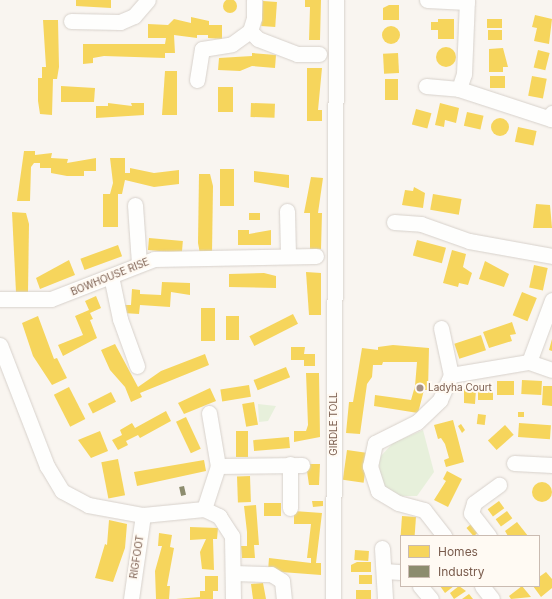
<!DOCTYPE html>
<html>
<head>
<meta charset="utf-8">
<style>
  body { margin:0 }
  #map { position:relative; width:552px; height:599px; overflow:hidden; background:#f9f5f0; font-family:Inter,sans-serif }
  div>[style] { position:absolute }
  .green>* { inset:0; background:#e7f0db }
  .homes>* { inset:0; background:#f6d55c; transform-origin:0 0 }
  .round { border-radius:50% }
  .industry>* { inset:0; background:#8c8c6e; transform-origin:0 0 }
  .roads { filter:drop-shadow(0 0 1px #d7d1cb) drop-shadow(0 0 1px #d7d1cb) }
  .minor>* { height:15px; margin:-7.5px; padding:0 7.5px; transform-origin:7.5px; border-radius:7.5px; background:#fefefd }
  .dots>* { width:11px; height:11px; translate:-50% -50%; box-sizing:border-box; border:2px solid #fffaf3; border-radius:50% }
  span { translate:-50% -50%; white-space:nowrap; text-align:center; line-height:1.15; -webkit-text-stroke:4px #fffaf3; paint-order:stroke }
  .street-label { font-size:10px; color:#7a5c4d }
  .poi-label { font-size:10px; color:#7a5c4d }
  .left { translate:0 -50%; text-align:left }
  .legend { position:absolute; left:400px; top:535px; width:140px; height:52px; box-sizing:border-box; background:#fffaf3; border:1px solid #cabbb1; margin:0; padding:5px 7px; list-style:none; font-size:12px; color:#7a5c4d }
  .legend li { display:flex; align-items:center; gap:8px; height:20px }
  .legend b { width:20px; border:1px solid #cabbb1 }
</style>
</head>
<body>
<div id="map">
  <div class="green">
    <i style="clip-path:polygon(258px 404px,276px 406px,268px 421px,259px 422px)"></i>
    <i style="clip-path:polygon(423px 430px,434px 472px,417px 496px,399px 496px,380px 483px,379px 458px,393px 443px)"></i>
  </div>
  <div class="homes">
    <i class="round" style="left:223px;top:-1px;width:14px;height:14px"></i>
    <i style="clip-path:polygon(76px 0,111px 0,111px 8px,76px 6px)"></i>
    <i style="clip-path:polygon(305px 0,321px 0,320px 40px,309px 40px,310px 7px,305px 7px)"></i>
    <i style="left:263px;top:1px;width:14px;height:25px;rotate:4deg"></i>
    <i style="clip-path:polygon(389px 5px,399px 5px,399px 20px,383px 20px,383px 8px)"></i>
    <i style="clip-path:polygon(535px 15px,552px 19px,549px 44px,534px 41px,537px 28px,532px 27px)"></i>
    <i style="clip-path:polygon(191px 17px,209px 21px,209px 25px,222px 25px,222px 39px,208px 38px,208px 35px,197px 35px,197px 38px,174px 35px,175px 53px,165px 53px,165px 58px,104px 56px,93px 58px,93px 63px,83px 64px,83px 44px,165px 44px,166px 38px,148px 38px,148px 24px,168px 25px,174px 19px,191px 23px)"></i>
    <i style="clip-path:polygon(438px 19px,454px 19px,454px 39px,438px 39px,438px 30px,431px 30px,431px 22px,438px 22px)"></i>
    <i style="left:502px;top:19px;width:9px;height:15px;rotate:90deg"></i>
    <i style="clip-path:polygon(43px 20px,58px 20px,59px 67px,57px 79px,53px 79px,52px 115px,40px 114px,38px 101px,38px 78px,42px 78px,42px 67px,46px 67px)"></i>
    <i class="round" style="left:382px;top:26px;width:18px;height:18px"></i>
    <i style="left:502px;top:30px;width:10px;height:14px;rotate:90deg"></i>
    <i class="round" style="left:436px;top:47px;width:20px;height:20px"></i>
    <i style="clip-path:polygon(503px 48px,508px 67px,503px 67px,503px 72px,489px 72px,489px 49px)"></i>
    <i style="left:538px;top:50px;width:12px;height:18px;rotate:14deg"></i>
    <i style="clip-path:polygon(252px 53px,276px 55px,275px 68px,252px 66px,240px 71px,218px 70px,219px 58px,252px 56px)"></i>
    <i style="left:398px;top:53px;width:20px;height:15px;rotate:87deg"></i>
    <i style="clip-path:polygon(307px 68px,322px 68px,318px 110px,322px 110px,322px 121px,307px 121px)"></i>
    <i style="clip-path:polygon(165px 71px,177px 71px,177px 115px,162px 115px)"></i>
    <i style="left:490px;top:76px;width:15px;height:12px"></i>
    <i style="left:532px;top:76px;width:15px;height:20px;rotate:11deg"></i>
    <i style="left:385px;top:79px;width:13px;height:21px"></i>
    <i style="clip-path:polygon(61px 86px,95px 88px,94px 102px,61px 102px)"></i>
    <i style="left:218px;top:87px;width:15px;height:25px"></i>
    <i style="clip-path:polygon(108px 103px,132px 106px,131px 103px,144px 103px,144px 115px,96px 118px,96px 106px,108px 106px)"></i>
    <i style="left:251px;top:103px;width:24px;height:14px;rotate:2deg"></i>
    <i style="clip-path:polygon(440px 103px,459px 108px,456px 123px,445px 120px,444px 127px,435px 125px)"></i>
    <i style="left:416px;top:109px;width:16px;height:16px;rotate:15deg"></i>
    <i style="left:467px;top:112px;width:17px;height:14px;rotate:13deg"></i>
    <i class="round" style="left:491px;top:118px;width:18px;height:18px"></i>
    <i style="left:518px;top:127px;width:19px;height:15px;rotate:12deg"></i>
    <i style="clip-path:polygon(24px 151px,35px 151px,35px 155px,52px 153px,51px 158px,68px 159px,67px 163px,96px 158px,96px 171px,84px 171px,84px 176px,67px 176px,51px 173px,51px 168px,40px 168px,40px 163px,34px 163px,31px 167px,30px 201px,17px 201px)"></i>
    <i style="clip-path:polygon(110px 158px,125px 158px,125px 173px,130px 173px,130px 168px,154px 173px,179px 170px,179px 184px,154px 187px,125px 180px,122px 194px,118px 194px,118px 227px,103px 227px,103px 194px,110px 194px,113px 183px)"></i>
    <i style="left:220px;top:169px;width:14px;height:37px"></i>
    <i style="clip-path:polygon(254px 171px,289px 175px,289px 188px,254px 182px)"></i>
    <i style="clip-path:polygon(199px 174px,210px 174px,213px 186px,212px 253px,200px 254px,198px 243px)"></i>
    <i style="clip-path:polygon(311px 177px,323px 178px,318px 213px,322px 213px,321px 249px,310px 249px,310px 213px,304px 213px)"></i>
    <i style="clip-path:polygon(414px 187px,425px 193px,423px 208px,402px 205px,405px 190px,413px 191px)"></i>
    <i style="left:433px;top:194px;width:29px;height:16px;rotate:10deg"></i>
    <i style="clip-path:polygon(536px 204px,550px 205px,552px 228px,533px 228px)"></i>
    <i style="clip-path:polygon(12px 212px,26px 213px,29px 224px,28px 292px,16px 292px)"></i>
    <i style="left:249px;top:213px;width:11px;height:7px"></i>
    <i style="clip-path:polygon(238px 230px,249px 230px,249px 234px,271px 230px,271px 245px,238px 245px)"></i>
    <i style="left:149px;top:238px;width:34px;height:12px;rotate:5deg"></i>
    <i style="left:417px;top:240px;width:30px;height:16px;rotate:15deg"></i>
    <i style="left:118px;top:245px;width:12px;height:40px;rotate:70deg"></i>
    <i style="clip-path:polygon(452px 250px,466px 254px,463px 267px,472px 273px,468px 285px,459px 283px,458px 287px,443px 283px)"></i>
    <i style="clip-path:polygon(69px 260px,75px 275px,40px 289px,36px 278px)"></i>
    <i style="clip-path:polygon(485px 261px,509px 274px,504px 287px,479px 279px)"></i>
    <i style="left:534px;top:265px;width:14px;height:23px;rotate:12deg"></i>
    <i style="clip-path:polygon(306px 272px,321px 273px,321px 315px,309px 315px)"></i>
    <i style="clip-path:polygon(264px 273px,276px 276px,276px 288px,229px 287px,229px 274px)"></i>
    <i style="clip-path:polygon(162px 282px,190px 283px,190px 295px,171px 292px,170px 307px,140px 305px,139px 314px,123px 313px,123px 305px,131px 305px,132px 289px,140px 290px,140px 294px,161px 295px)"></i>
    <i style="left:522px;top:292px;width:16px;height:25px;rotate:22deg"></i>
    <i style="clip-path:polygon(96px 296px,101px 308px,90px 313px,93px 319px,90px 320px,97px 338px,63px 356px,58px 345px,83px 335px,75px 316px,89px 310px,85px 301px)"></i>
    <i style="left:201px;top:308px;width:14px;height:33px"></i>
    <i style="left:293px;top:314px;width:11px;height:49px;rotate:63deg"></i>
    <i style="clip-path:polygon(38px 316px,54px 359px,57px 358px,67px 378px,52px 385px,33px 356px,22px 323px)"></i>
    <i style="left:226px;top:316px;width:13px;height:24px"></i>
    <i style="clip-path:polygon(512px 322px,516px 334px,510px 335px,512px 341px,489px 348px,483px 332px)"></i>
    <i style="left:481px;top:335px;width:16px;height:28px;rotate:72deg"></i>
    <i style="clip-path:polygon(552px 339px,552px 351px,549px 350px)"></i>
    <i style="clip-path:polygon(115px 344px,138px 387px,161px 371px,205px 354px,209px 365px,140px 393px,142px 397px,131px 402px,125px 387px,110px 370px,101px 350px)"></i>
    <i style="clip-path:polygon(393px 345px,429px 348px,428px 390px,424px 390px,418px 413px,374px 406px,375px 395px,411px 400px,415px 386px,417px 362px,383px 362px,382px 365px,373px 365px,372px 377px,367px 384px,360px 434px,346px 433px,349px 402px,353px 402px,362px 348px,378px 350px,378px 347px)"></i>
    <i style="clip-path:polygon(291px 347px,305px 347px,304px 354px,315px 354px,315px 366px,304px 366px,304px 360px,291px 360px)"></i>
    <i style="left:286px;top:367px;width:11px;height:35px;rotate:68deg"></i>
    <i style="clip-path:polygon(306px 373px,319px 373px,320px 437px,294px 442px,294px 431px,306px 431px,308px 425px)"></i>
    <i style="left:522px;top:380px;width:20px;height:14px;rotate:3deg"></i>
    <i style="left:497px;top:381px;width:17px;height:14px"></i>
    <i style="left:249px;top:385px;width:12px;height:29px;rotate:81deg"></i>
    <i style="left:478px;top:385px;width:15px;height:15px"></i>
    <i style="clip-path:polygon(543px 386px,552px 386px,552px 406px,542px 405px)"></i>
    <i style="left:69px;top:387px;width:36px;height:17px;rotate:63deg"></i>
    <i style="clip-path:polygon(210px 388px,216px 401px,184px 414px,178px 403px)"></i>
    <i style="clip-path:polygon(464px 389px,476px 389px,475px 404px,464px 403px)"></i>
    <i style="left:111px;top:392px;width:11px;height:26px;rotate:63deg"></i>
    <i style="left:254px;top:402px;width:23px;height:12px;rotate:80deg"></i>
    <i style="clip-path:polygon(166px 411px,171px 421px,140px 438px,138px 435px,126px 441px,128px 445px,118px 450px,112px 440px,122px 435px,120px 430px,132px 423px,135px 428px)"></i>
    <i style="left:518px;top:412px;width:6px;height:5px"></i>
    <i style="left:478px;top:414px;width:8px;height:10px;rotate:7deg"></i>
    <i style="left:186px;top:417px;width:35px;height:11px;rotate:65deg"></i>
    <i style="clip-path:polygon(453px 420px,464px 462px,446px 467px,444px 460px,449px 458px,445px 444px,441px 438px,438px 439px,434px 425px)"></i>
    <i style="left:519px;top:423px;width:32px;height:14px;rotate:4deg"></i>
    <i style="clip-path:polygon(461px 424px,465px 430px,462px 433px,458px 426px)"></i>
    <i style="left:505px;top:425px;width:13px;height:23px;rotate:48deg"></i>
    <i style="clip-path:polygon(100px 431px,108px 451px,91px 458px,78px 440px)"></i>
    <i style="left:236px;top:431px;width:12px;height:26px"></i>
    <i style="left:289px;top:437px;width:11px;height:36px;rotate:85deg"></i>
    <i style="left:347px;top:450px;width:21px;height:30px;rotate:8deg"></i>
    <i style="left:118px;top:459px;width:37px;height:17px;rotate:79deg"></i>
    <i style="clip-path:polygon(204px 460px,206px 471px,137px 486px,134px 472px)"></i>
    <i style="clip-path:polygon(306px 464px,320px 464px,319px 485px,309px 485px)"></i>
    <i style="clip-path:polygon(447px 471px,462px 479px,448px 507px,434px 500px,446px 481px,443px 479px)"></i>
    <i style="left:250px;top:476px;width:26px;height:13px;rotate:88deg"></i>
    <i class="round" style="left:532px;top:482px;width:20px;height:20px"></i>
    <i style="clip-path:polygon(312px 501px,323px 501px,323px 506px,313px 507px)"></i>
    <i style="left:499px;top:501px;width:9px;height:14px;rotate:54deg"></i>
    <i style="left:264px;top:503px;width:17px;height:13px"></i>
    <i style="clip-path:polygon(256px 505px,259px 545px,254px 545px,255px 558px,242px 558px,241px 546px,247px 546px,247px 532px,244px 506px)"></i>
    <i style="clip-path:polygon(294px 511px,322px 513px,316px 563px,321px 563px,321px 575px,268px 571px,269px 558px,311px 563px,311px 558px,307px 558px,311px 524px,294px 524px)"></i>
    <i style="left:507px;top:511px;width:9px;height:14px;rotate:54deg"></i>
    <i style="left:402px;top:516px;width:14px;height:20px;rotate:4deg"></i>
    <i style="clip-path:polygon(109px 520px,127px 524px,125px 548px,113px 582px,95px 578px,105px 544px,107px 545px)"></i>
    <i style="clip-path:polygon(517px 522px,528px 536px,508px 536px,505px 531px)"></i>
    <i style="left:471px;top:524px;width:11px;height:6px;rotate:49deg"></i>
    <i style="clip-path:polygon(190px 527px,218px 528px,217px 539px,213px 539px,214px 570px,202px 569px,200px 552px,206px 539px,190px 540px)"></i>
    <i style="clip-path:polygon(159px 533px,172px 535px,170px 547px,174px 548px,167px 586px,170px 586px,169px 599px,156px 599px,155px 571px,162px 546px,158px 546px)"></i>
    <i style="left:355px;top:550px;width:14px;height:10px;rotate:4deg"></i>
    <i style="clip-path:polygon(357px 562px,371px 562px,371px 572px,351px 572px,351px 565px)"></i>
    <i style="clip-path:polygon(546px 572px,552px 579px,552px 588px,541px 597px,533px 586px,539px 586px,539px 577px)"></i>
    <i style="left:359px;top:575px;width:13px;height:9px"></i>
    <i style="clip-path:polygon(205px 576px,218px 576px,218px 591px,213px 591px,213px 599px,176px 599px,200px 597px,200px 591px,205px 591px)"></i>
    <i style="clip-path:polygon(263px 583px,266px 599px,253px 599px,251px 584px)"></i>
    <i style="clip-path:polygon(440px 586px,454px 586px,445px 593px)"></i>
    <i style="clip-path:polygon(459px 586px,466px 591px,454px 599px,450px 593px)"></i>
    <i style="clip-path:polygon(522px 586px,531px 597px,511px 599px,509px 596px)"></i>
    <i style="left:356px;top:590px;width:15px;height:9px"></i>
    <i style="clip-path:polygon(469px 594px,473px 599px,462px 599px)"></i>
  </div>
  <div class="industry">
    <i style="left:184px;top:486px;width:9px;height:5px;rotate:77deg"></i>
  </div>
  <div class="roads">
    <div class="minor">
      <i style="left:427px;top:0;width:40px;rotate:2.9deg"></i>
      <i style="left:71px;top:21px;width:49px;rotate:1.2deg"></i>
      <i style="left:120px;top:22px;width:15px;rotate:-23deg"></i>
      <i style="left:134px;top:16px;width:21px;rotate:-49deg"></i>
      <i style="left:250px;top:31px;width:11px;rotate:45deg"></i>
      <i style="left:258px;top:39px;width:42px;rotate:21deg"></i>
      <i style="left:297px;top:54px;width:22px"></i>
      <i style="left:197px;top:80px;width:31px;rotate:-81deg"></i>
      <i style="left:202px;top:49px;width:30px;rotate:-9deg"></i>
      <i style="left:232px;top:44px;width:22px;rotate:-36deg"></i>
      <i style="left:250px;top:31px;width:14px;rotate:-73deg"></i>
      <i style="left:254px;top:18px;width:18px;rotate:-90deg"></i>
      <i style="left:426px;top:86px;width:33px;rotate:5deg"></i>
      <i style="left:459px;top:89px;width:97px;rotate:18.1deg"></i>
      <i style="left:551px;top:119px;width:6px;rotate:-81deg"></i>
      <i style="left:459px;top:89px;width:16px;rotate:-72deg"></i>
      <i style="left:464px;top:74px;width:74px;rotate:-87.7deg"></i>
      <i style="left:135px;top:205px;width:59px;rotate:86.1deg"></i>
      <i style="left:287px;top:211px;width:45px;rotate:88.7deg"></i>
      <i style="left:394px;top:222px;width:27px;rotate:4deg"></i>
      <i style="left:421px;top:224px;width:51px;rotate:19.5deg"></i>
      <i style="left:469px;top:241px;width:84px;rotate:10.2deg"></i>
      <i style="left:111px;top:276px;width:44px;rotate:78.2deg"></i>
      <i style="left:120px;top:319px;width:50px;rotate:70.1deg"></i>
      <i style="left:0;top:299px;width:51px"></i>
      <i style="left:51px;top:299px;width:110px;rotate:-21.2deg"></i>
      <i style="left:154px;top:259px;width:162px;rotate:-1.1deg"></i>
      <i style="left:441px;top:328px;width:48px;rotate:78deg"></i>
      <i style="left:451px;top:375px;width:27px;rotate:114deg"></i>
      <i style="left:440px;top:400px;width:32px;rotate:136deg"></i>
      <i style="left:417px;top:422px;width:47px;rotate:153.4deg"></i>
      <i style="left:375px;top:443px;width:24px;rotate:102deg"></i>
      <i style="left:370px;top:466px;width:26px;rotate:72deg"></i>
      <i style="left:378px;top:491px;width:23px;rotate:31deg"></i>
      <i style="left:398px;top:503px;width:27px;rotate:15deg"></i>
      <i style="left:424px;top:510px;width:33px;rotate:52deg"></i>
      <i style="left:0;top:345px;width:130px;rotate:68.8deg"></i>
      <i style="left:47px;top:466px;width:29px;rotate:59deg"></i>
      <i style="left:62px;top:491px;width:30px;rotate:28deg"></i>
      <i style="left:88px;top:505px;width:56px;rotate:10.3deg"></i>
      <i style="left:143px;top:515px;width:61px;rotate:-5.6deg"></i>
      <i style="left:204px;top:509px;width:17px;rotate:25deg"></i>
      <i style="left:219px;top:516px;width:24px;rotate:57deg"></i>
      <i style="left:232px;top:536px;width:63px;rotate:89.1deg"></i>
      <i style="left:529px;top:362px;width:66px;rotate:-69.6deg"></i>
      <i style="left:451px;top:375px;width:79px;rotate:-9.5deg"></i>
      <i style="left:529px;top:362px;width:24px;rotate:19deg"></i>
      <i style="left:209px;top:413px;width:54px;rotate:80.4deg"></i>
      <i style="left:514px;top:463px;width:38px;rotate:3deg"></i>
      <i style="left:290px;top:508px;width:44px;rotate:-90deg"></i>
      <i style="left:204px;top:509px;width:45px;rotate:-72deg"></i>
      <i style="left:218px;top:466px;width:84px;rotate:-0.7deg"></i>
      <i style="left:489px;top:536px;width:29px;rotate:-128deg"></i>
      <i style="left:471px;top:513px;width:10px;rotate:-73deg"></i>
      <i style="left:474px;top:503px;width:31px;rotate:-36deg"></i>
      <i style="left:382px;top:548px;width:51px;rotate:86.6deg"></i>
      <i style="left:385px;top:571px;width:16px;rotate:4deg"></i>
      <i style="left:234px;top:573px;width:37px;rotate:2deg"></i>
      <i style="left:271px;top:574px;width:13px;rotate:32deg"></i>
      <i style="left:282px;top:581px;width:18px;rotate:84deg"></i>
      <i style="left:420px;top:586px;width:17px;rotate:50deg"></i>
      <i style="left:482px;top:586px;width:16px;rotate:52deg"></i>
      <i style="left:131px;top:599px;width:85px;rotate:-81.9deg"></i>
      <i style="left:333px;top:599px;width:599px;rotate:-89.71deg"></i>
    </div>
  </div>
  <div class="dots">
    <i style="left:420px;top:388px;background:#a69286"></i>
  </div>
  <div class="street-label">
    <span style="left:110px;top:277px;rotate:-22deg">BOWHOUSE RISE</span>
    <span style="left:334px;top:424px;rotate:-90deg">GIRDLE TOLL</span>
    <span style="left:137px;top:557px;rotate:-81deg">RIGFOOT</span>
  </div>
  <div class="poi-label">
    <span class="left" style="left:428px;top:388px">Ladyha Court</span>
  </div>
  <ul class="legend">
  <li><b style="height:11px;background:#f6d55c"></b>Homes</li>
  <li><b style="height:11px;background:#8c8c6e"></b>Industry</li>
  </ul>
</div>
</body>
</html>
